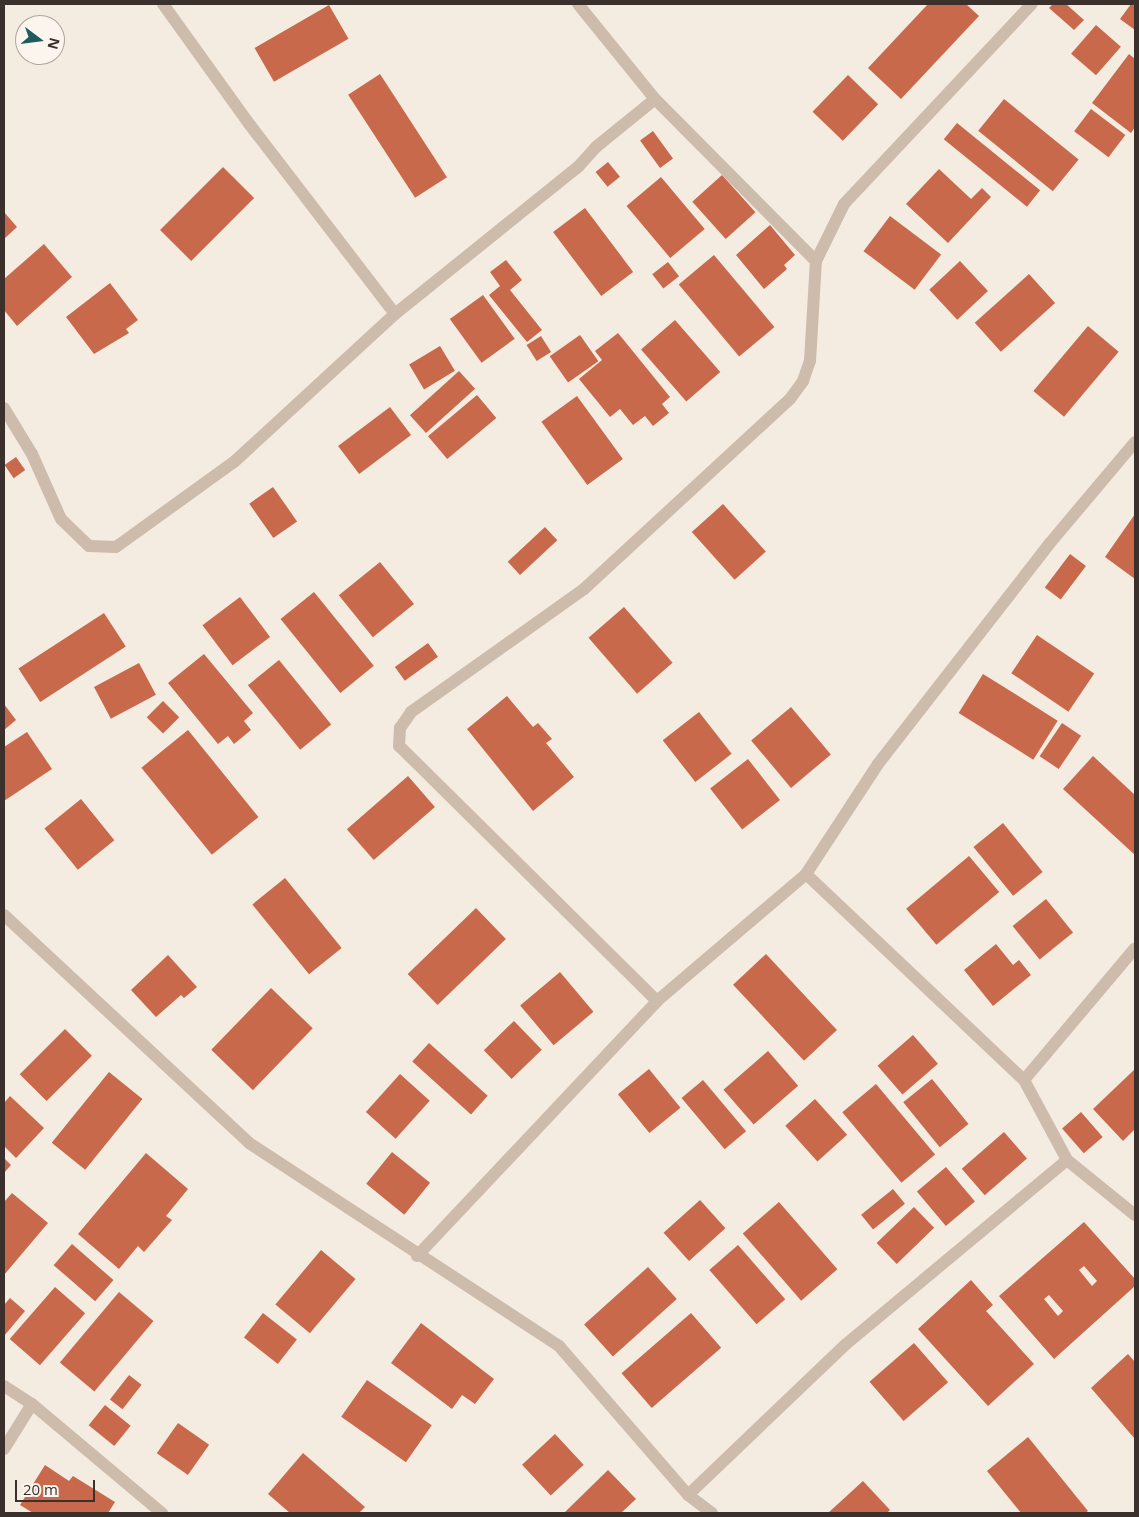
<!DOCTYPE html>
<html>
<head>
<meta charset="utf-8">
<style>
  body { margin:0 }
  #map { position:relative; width:1139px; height:1517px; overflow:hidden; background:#f4ebe1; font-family:"Open Sans",sans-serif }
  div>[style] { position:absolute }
  .building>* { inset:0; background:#c8694b; transform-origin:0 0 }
  .minor>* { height:12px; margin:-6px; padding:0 6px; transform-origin:6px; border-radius:6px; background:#cdbbac }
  span { translate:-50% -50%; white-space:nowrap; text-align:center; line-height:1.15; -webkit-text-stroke:4px #fbf5ee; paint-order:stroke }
  .frame { position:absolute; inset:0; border:5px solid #3b302b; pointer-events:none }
  .north { position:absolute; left:15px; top:15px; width:50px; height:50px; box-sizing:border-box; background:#fbf5ee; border:1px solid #aea6a0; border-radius:50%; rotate:105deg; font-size:14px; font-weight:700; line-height:20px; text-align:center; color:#3b302b }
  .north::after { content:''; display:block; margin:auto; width:18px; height:22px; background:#1f5a5e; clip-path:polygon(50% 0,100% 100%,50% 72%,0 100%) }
  .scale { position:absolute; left:15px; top:1480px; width:80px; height:22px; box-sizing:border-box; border:2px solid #3b302b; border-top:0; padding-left:6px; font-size:15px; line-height:18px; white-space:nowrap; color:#3b302b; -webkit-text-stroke:4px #fbf5ee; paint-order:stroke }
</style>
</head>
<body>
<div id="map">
  <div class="building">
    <i style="clip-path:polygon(928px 4px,966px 4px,979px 16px,901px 99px,868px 68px)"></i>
    <i style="clip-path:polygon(1053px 4px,1066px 4px,1084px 20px,1074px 30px,1049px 8px)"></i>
    <i style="clip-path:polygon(1131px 4px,1135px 6px,1135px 30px,1120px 19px)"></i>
    <i style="left:329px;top:5px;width:39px;height:86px;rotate:60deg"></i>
    <i style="left:1096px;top:25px;width:33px;height:38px;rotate:41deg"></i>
    <i style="clip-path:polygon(1129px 54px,1135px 59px,1135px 127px,1131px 133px,1092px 103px)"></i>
    <i style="left:380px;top:74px;width:123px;height:38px;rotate:57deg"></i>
    <i style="left:848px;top:75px;width:42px;height:51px;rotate:44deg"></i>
    <i style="left:1004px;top:99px;width:96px;height:41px;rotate:39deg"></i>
    <i style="left:1091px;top:109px;width:43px;height:28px;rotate:37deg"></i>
    <i style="left:957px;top:123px;width:107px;height:21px;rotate:39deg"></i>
    <i style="left:653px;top:131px;width:34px;height:16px;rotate:54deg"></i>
    <i style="left:608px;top:162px;width:19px;height:16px;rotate:51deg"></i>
    <i style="left:223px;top:167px;width:44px;height:89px;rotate:45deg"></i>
    <i style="clip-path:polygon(939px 169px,971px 199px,982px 188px,991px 197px,948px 243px,906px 204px)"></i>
    <i style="left:722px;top:175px;width:50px;height:40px;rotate:48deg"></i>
    <i style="left:661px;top:177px;width:68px;height:45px;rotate:50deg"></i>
    <i style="left:585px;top:208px;width:80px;height:40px;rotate:53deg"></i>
    <i style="clip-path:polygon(4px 212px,17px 227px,4px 239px)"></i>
    <i style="left:890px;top:216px;width:64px;height:44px;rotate:37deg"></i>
    <i style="clip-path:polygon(770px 225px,795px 255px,784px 265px,787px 269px,764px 289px,736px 255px)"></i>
    <i style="clip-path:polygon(44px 244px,72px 277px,17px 326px,4px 310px,4px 279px)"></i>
    <i style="left:714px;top:255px;width:94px;height:46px;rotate:50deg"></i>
    <i style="clip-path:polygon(506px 260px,522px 280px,510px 290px,542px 330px,527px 342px,489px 295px,500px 286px,490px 272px)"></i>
    <i style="left:960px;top:261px;width:41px;height:42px;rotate:47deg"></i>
    <i style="left:668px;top:262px;width:18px;height:20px;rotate:52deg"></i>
    <i style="left:1029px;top:274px;width:39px;height:73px;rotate:48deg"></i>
    <i style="clip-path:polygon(110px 283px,138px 320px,126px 329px,129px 333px,94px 354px,66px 317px)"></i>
    <i style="left:483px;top:295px;width:54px;height:41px;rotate:54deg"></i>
    <i style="left:675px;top:320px;width:69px;height:45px;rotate:49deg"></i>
    <i style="left:1088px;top:326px;width:40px;height:85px;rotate:40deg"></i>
    <i style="clip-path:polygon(618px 333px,670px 397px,662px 404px,669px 413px,653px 426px,645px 416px,633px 425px,620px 409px,610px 417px,579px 379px,602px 360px,595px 351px)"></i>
    <i style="left:580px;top:335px;width:32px;height:37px;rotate:55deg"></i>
    <i style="left:541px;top:336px;width:19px;height:17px;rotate:58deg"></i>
    <i style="left:440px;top:346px;width:29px;height:36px;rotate:59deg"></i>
    <i style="left:459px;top:371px;width:24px;height:66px;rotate:48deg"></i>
    <i style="left:477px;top:395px;width:30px;height:64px;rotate:50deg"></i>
    <i style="left:577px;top:396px;width:78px;height:44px;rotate:54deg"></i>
    <i style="left:390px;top:407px;width:35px;height:65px;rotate:53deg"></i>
    <i style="left:16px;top:457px;width:16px;height:14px;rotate:55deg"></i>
    <i style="left:273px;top:487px;width:42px;height:29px;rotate:55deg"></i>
    <i style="left:723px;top:504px;width:64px;height:42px;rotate:48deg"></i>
    <i style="clip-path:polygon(1135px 514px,1135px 579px,1105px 557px)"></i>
    <i style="left:545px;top:527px;width:18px;height:51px;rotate:47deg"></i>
    <i style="left:1070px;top:554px;width:20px;height:42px;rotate:37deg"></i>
    <i style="left:380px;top:562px;width:54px;height:53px;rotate:51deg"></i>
    <i style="left:314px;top:592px;width:95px;height:43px;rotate:51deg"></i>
    <i style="left:240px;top:597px;width:50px;height:47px;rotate:53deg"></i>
    <i style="left:624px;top:607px;width:74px;height:47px;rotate:49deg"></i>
    <i style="left:104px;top:613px;width:40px;height:102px;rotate:57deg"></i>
    <i style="left:1037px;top:635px;width:69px;height:46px;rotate:34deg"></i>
    <i style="left:428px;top:643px;width:17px;height:41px;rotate:54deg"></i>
    <i style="clip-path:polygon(204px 654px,253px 713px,244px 721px,251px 730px,234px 744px,228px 736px,218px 744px,168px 683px)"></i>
    <i style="left:279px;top:660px;width:83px;height:40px;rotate:51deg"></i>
    <i style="left:139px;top:663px;width:36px;height:51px;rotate:62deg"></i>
    <i style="left:983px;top:674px;width:88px;height:46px;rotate:32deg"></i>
    <i style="clip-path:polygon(507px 696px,533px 727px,538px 723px,552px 739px,546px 743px,574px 777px,533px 811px,467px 729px)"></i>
    <i style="left:163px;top:701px;width:23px;height:23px;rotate:45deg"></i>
    <i style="clip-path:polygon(4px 704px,16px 720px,4px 730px)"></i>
    <i style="left:791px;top:707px;width:62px;height:52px;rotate:50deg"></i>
    <i style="left:699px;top:712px;width:53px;height:46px;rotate:52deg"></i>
    <i style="left:1062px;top:723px;width:23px;height:40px;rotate:34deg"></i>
    <i style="left:188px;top:730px;width:112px;height:60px;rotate:51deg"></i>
    <i style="clip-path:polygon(27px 732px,52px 769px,4px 801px,4px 747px)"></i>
    <i style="clip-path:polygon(1093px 756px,1135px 795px,1135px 855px,1063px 789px)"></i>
    <i style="left:748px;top:759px;width:52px;height:48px;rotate:52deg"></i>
    <i style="left:408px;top:776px;width:41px;height:81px;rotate:49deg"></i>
    <i style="left:81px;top:799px;width:53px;height:47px;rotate:51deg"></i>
    <i style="left:1003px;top:823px;width:63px;height:38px;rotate:51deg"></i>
    <i style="left:969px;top:856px;width:47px;height:82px;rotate:50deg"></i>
    <i style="left:285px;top:878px;width:90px;height:42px;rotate:51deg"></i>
    <i style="left:1046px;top:899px;width:43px;height:43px;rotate:51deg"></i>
    <i style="left:476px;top:908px;width:43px;height:95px;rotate:46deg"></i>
    <i style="clip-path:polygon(996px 944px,1013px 965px,1019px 960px,1031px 975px,993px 1006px,964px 970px)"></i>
    <i style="left:766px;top:954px;width:104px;height:45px;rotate:47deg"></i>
    <i style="clip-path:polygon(168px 955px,197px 987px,184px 998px,181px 995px,156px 1017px,131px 990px)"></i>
    <i style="left:560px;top:972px;width:52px;height:52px;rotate:50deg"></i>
    <i style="left:271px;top:988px;width:58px;height:86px;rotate:44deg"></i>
    <i style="left:514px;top:1021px;width:40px;height:42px;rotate:46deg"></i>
    <i style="left:65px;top:1029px;width:38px;height:64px;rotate:45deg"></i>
    <i style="left:913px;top:1035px;width:38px;height:47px;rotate:49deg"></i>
    <i style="left:429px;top:1043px;width:79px;height:25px;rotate:42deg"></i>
    <i style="left:768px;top:1051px;width:46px;height:59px;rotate:49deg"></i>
    <i style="left:649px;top:1069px;width:50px;height:40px;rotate:51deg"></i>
    <i style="clip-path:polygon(1135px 1069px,1135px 1129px,1123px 1141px,1093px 1109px)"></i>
    <i style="left:109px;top:1072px;width:43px;height:91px;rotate:39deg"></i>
    <i style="left:400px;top:1074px;width:40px;height:51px;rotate:42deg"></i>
    <i style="left:932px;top:1079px;width:58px;height:37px;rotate:51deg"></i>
    <i style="left:703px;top:1080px;width:67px;height:28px;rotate:50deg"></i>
    <i style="left:876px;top:1084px;width:92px;height:44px;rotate:50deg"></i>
    <i style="clip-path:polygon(10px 1096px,44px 1128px,16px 1158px,4px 1146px,4px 1103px)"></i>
    <i style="left:815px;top:1099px;width:48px;height:40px;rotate:48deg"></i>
    <i style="left:1081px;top:1112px;width:33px;height:25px;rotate:49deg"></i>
    <i style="left:1004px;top:1132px;width:35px;height:56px;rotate:49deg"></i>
    <i style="left:392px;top:1152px;width:49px;height:41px;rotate:39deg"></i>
    <i style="clip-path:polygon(146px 1153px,188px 1189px,166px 1216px,172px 1220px,144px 1252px,138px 1246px,119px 1269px,78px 1234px)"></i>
    <i style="clip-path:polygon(4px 1158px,11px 1165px,4px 1173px)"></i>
    <i style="left:946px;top:1167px;width:45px;height:38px;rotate:50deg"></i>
    <i style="left:893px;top:1189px;width:19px;height:41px;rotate:51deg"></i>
    <i style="clip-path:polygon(12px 1193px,48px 1223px,4px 1275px,4px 1202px)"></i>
    <i style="left:700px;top:1200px;width:38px;height:49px;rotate:48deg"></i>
    <i style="left:779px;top:1202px;width:89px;height:48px;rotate:49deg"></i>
    <i style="left:914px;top:1207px;width:29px;height:52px;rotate:46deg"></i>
    <i style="clip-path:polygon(evenodd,1084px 1222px,1135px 1279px,1135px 1286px,1054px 1359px,999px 1296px,1084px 1222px,1084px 1266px,1097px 1281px,1092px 1286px,1079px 1270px,1084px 1266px,1084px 1222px,1049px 1295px,1063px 1311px,1058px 1316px,1044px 1299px,1049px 1295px)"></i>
    <i style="left:72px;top:1244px;width:55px;height:28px;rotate:41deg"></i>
    <i style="left:738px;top:1245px;width:72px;height:38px;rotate:49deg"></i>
    <i style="left:321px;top:1250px;width:45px;height:71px;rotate:40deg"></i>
    <i style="left:648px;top:1267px;width:43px;height:86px;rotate:48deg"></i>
    <i style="clip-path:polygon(971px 1280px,993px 1305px,986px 1311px,1034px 1364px,988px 1406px,918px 1329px)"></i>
    <i style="left:55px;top:1287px;width:40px;height:69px;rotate:41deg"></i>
    <i style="left:119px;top:1292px;width:45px;height:92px;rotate:40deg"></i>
    <i style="clip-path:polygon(10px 1298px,25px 1311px,4px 1336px,4px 1305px)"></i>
    <i style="left:263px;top:1313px;width:43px;height:31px;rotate:38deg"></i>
    <i style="left:691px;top:1313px;width:46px;height:92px;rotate:49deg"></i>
    <i style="clip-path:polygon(421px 1323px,494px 1379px,475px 1404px,462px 1395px,452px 1409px,391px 1363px)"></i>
    <i style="left:914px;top:1343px;width:52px;height:59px;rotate:49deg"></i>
    <i style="clip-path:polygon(1128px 1354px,1135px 1362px,1135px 1439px,1091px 1388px)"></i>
    <i style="left:129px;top:1375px;width:16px;height:31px;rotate:38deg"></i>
    <i style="left:367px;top:1380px;width:79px;height:45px;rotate:35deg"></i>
    <i style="left:105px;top:1405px;width:33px;height:26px;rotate:39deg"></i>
    <i style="left:178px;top:1423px;width:38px;height:37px;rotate:35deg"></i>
    <i style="left:555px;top:1434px;width:42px;height:45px;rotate:47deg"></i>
    <i style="clip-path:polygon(1028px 1437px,1088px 1511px,1085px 1513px,1021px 1513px,987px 1471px)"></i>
    <i style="clip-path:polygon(303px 1453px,365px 1507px,359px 1513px,290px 1513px,268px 1494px)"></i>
    <i style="clip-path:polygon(45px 1465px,69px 1481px,73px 1476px,115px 1502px,108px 1513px,33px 1513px,20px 1505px)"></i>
    <i style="clip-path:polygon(608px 1470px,636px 1499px,621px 1513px,564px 1513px)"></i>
    <i style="clip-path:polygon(863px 1481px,890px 1510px,887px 1513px,828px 1513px)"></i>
  </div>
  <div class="minor">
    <i style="left:163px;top:4px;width:149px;rotate:54.3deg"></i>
    <i style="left:250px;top:125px;width:238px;rotate:52.5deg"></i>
    <i style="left:578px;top:4px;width:122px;rotate:51deg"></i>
    <i style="left:655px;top:99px;width:228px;rotate:45.2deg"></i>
    <i style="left:4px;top:408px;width:54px;rotate:58.7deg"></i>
    <i style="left:32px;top:454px;width:71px;rotate:66deg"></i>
    <i style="left:61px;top:519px;width:39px;rotate:44deg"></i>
    <i style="left:89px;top:546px;width:27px;rotate:2deg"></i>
    <i style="left:116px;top:547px;width:145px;rotate:-35.8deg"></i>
    <i style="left:234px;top:462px;width:219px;rotate:-42.6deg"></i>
    <i style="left:395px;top:314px;width:235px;rotate:-38.8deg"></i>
    <i style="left:578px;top:167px;width:27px;rotate:-48deg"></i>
    <i style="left:596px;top:147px;width:76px;rotate:-39.1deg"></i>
    <i style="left:806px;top:874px;width:300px;rotate:43.4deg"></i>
    <i style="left:1024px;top:1080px;width:91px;rotate:61.7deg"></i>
    <i style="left:1067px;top:1160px;width:87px;rotate:39deg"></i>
    <i style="left:4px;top:915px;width:335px;rotate:42.9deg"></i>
    <i style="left:249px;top:1143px;width:371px;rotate:33.2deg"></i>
    <i style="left:559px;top:1346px;width:197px;rotate:49.1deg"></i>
    <i style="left:688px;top:1495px;width:30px;rotate:37deg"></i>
    <i style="left:657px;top:1001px;width:363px;rotate:-135.3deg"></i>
    <i style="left:399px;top:746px;width:18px;rotate:-87deg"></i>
    <i style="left:400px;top:728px;width:19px;rotate:-55deg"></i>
    <i style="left:411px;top:712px;width:212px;rotate:-35.4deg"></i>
    <i style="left:584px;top:589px;width:280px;rotate:-42.7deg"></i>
    <i style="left:790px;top:399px;width:22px;rotate:-54deg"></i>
    <i style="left:803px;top:381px;width:21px;rotate:-71deg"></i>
    <i style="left:810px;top:361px;width:100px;rotate:-86.6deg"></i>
    <i style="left:816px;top:261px;width:64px;rotate:-63.8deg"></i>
    <i style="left:844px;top:204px;width:274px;rotate:-46.8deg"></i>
    <i style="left:1024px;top:1080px;width:172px;rotate:-49.9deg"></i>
    <i style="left:417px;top:1256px;width:350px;rotate:-46.7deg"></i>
    <i style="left:657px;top:1001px;width:196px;rotate:-40.4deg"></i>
    <i style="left:806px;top:874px;width:131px;rotate:-56.8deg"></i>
    <i style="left:878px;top:764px;width:280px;rotate:-52.1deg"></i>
    <i style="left:1050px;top:543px;width:132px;rotate:-49.9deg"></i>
    <i style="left:4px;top:1386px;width:33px;rotate:33deg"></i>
    <i style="left:32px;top:1404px;width:170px;rotate:40deg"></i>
    <i style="left:4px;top:1449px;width:53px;rotate:-58.1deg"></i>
    <i style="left:688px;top:1495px;width:217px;rotate:-43.7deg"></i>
    <i style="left:845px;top:1345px;width:289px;rotate:-39.8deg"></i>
  </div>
  <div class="frame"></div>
  <div class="north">N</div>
  <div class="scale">20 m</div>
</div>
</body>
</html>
